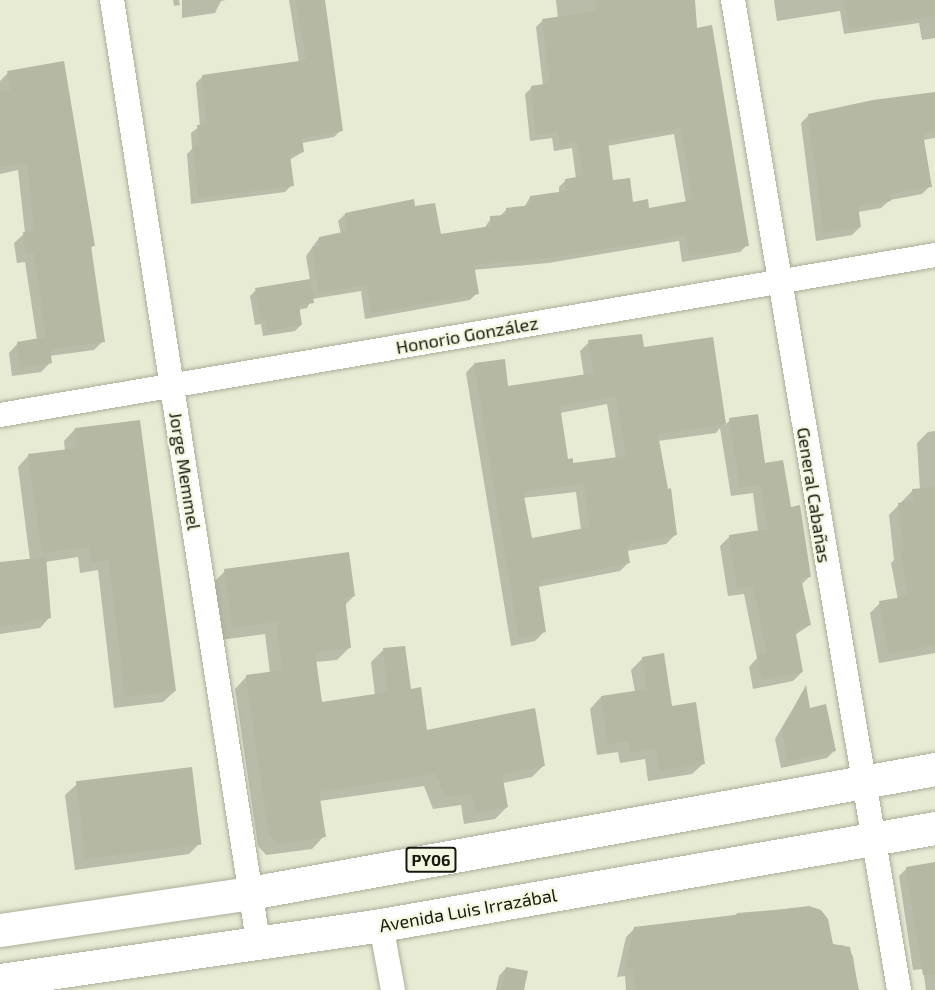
<!DOCTYPE html>
<html>
<head>
<meta charset="utf-8">
<style>
  body { margin:0 }
  #map { position:relative; width:935px; height:990px; overflow:hidden; background:#e7ebd4; font-family:"Exo 2",sans-serif }
  div>[style] { position:absolute }
  .shadow>* { inset:0; background:#0003 }
  .building>* { inset:0; background:#b5b8a2; transform-origin:0 0 }
  .roads { filter:drop-shadow(0 0 2px #abaf99) drop-shadow(0 0 2px #abaf99) }
  .street>* { height:24px; margin:-12px; padding:0 12px; transform-origin:12px; border-radius:12px; background:#fff }
  .highway>* { height:33px; margin:-16.5px; padding:0 16.5px; transform-origin:16.5px; border-radius:16.5px; background:#fff }
  span { translate:-50% -50%; white-space:nowrap; text-align:center; line-height:1.15; -webkit-text-stroke:4.5px #f4f8e1; paint-order:stroke }
  .shield-label span { padding:2px 4px; background:#f4f8e1; border:2px solid; border-radius:4px; -webkit-text-stroke-width:0 }
  .shield-label { font-size:16px; color:#171810; font-weight:700 }
  .street-label { font-size:18px; color:#171810 }
</style>
</head>
<body>
<div id="map">
  <div class="shadow">
    <i style="clip-path:polygon(173px 0,179px 0,180px 5px,174px 6px)"></i>
    <i style="clip-path:polygon(182px 0,226px 0,221px 1px,215px 13px,182px 18px)"></i>
    <i style="clip-path:polygon(289px 0,323px 0,341px 130px,334px 137px,302px 143px,303px 152px,289px 160px,292px 185px,285px 192px,191px 204px,187px 154px,192px 149px,191px 133px,200px 126px,196px 83px,203px 76px,299px 63px)"></i>
    <i style="clip-path:polygon(evenodd,556px 0,663px 0,747px 245px,740px 252px,682px 262px,679px 241px,548px 263px,473px 270px,477px 293px,470px 300px,365px 319px,361px 291px,312px 299px,307px 308px,298px 310px,301px 325px,295px 331px,263px 336px,261px 324px,255px 325px,250px 296px,256px 290px,310px 280px,306px 256px,319px 238px,341px 234px,338px 221px,345px 214px,414px 208px,440px 236px,484px 229px,491px 218px,499px 217px,506px 210px,524px 208px,530px 197px,559px 193px,559px 187px,565px 181px,576px 179px,572px 148px,554px 151px,552px 138px,530px 141px,525px 94px,532px 87px,543px 86px,536px 27px,542px 21px,558px 18px,556px 0,674px 134px,686px 203px,648px 209px,632px 203px,612px 182px,607px 146px,674px 134px)"></i>
    <i style="clip-path:polygon(774px 0,935px 0,935px 38px,922px 40px,919px 23px,844px 34px,840px 11px,777px 21px)"></i>
    <i style="clip-path:polygon(8px 73px,94px 245px,90px 249px,103px 341px,94px 350px,49px 356px,50px 363px,41px 372px,12px 376px,9px 353px,18px 343px,37px 340px,25px 262px,17px 263px,14px 243px,25px 233px,18px 170px,0 174px,0 81px)"></i>
    <i style="clip-path:polygon(935px 93px,935px 138px,923px 140px,930px 186px,922px 194px,890px 200px,881px 208px,858px 212px,860px 227px,852px 235px,816px 241px,801px 123px,809px 115px)"></i>
    <i style="clip-path:polygon(evenodd,712px 338px,725px 425px,730px 420px,764px 465px,789px 508px,810px 576px,801px 585px,810px 625px,795px 635px,802px 672px,793px 681px,753px 689px,749px 667px,757px 658px,744px 594px,728px 596px,720px 546px,729px 537px,758px 532px,753px 493px,731px 496px,720px 428px,716px 433px,658px 441px,675px 535px,666px 544px,627px 551px,629px 562px,620px 571px,538px 587px,544px 632px,535px 641px,511px 646px,466px 373px,474px 364px,507px 388px,584px 376px,580px 351px,589px 342px,642px 348px,712px 338px,607px 404px,616px 459px,572px 465px,567px 461px,560px 413px,607px 404px,712px 338px,576px 492px,581px 530px,530px 540px,523px 498px,576px 492px)"></i>
    <i style="clip-path:polygon(75px 429px,175px 691px,163px 702px,114px 708px,98px 570px,80px 573px,78px 557px,45px 562px,50px 617px,40px 628px,0 634px,0 564px,30px 560px,18px 467px,29px 455px,65px 451px,64px 441px)"></i>
    <i style="clip-path:polygon(935px 431px,935px 653px,879px 663px,870px 613px,880px 603px,898px 600px,891px 563px,894px 560px,889px 515px,913px 490px,920px 490px,917px 443px,928px 432px)"></i>
    <i style="clip-path:polygon(225px 571px,354px 596px,345px 605px,349px 648px,337px 660px,315px 662px,321px 704px,375px 695px,371px 662px,383px 650px,409px 690px,426px 732px,544px 765px,532px 777px,503px 783px,507px 807px,495px 819px,464px 824px,461px 805px,433px 809px,424px 786px,319px 801px,324px 836px,312px 849px,266px 855px,258px 846px,235px 689px,247px 676px,270px 673px,265px 634px,220px 640px,213px 583px)"></i>
    <i style="clip-path:polygon(643px 658px,704px 763px,692px 774px,648px 781px,645px 759px,620px 763px,618px 752px,597px 755px,590px 709px,601px 697px,635px 692px,631px 670px)"></i>
    <i style="clip-path:polygon(805px 688px,809px 709px,834px 751px,827px 758px,781px 768px,775px 739px)"></i>
    <i style="clip-path:polygon(77px 784px,200px 843px,189px 854px,75px 870px,65px 795px)"></i>
    <i style="clip-path:polygon(935px 864px,935px 990px,926px 990px,923px 969px,913px 970px,899px 876px,907px 868px)"></i>
    <i style="clip-path:polygon(808px 907px,832px 946px,843px 945px,853px 956px,858px 990px,626px 990px,625px 976px,617px 977px,626px 937px,635px 928px,728px 923px,737px 913px)"></i>
    <i style="clip-path:polygon(506px 968px,522px 990px,496px 990px,499px 976px)"></i>
  </div>
  <div class="building">
    <i style="clip-path:polygon(296px 0,325px 0,343px 131px,302px 138px,304px 152px,290px 155px,294px 186px,198px 198px,194px 146px,200px 145px,197px 125px,207px 124px,202px 75px,306px 60px)"></i>
    <i style="clip-path:polygon(evenodd,595px 0,695px 0,697px 28px,712px 25px,749px 246px,689px 256px,686px 235px,556px 257px,474px 265px,479px 294px,372px 313px,367px 285px,319px 292px,312px 247px,320px 246px,319px 237px,348px 231px,345px 213px,414px 199px,415px 206px,435px 203px,441px 234px,491px 226px,490px 216px,506px 215px,506px 208px,531px 205px,530px 196px,566px 191px,565px 179px,583px 176px,578px 142px,560px 145px,558px 132px,536px 135px,531px 86px,550px 83px,542px 19px,597px 11px,595px 0,681px 128px,693px 200px,649px 208px,648px 199px,633px 202px,630px 178px,613px 180px,608px 141px,681px 128px)"></i>
    <i style="clip-path:polygon(844px 0,935px 0,935px 16px,849px 29px)"></i>
    <i style="clip-path:polygon(64px 61px,95px 246px,91px 246px,105px 342px,50px 349px,52px 363px,21px 368px,17px 342px,46px 337px,34px 253px,26px 254px,23px 232px,34px 231px,27px 162px,0 167px,0 91px,11px 90px,7px 71px)"></i>
    <i style="clip-path:polygon(935px 92px,935px 132px,923px 134px,932px 187px,890px 194px,891px 201px,858px 206px,861px 227px,824px 233px,808px 114px,873px 100px)"></i>
    <i style="clip-path:polygon(310px 279px,314px 303px,299px 305px,302px 325px,268px 331px,267px 319px,261px 320px,255px 288px)"></i>
    <i style="clip-path:polygon(evenodd,642px 334px,644px 347px,713px 337px,726px 424px,658px 434px,668px 489px,671px 488px,677px 535px,627px 545px,630px 563px,538px 581px,546px 632px,519px 638px,474px 363px,505px 359px,508px 386px,594px 373px,588px 340px,642px 334px,616px 396px,626px 456px,573px 463px,573px 458px,568px 459px,560px 406px,616px 396px,642px 334px,584px 484px,590px 527px,532px 538px,523px 491px,584px 484px)"></i>
    <i style="clip-path:polygon(758px 414px,765px 463px,783px 460px,791px 507px,800px 505px,811px 577px,801px 578px,811px 625px,795px 629px,803px 672px,762px 680px,757px 656px,767px 654px,753px 586px,737px 588px,729px 535px,768px 529px,761px 485px,740px 488px,729px 418px)"></i>
    <i style="clip-path:polygon(140px 420px,176px 691px,125px 697px,109px 560px,91px 562px,89px 547px,42px 553px,28px 454px,77px 448px,75px 428px)"></i>
    <i style="clip-path:polygon(935px 487px,935px 645px,889px 654px,879px 601px,909px 596px,900px 551px,904px 551px,898px 503px,914px 501px,912px 489px)"></i>
    <i style="clip-path:polygon(349px 552px,355px 596px,345px 598px,351px 648px,315px 652px,322px 702px,388px 692px,383px 648px,405px 646px,411px 689px,421px 687px,427px 730px,535px 708px,545px 766px,502px 774px,508px 807px,476px 813px,472px 794px,445px 797px,436px 774px,319px 792px,326px 837px,279px 844px,269px 834px,246px 675px,282px 670px,277px 622px,232px 628px,224px 569px)"></i>
    <i style="clip-path:polygon(46px 557px,51px 618px,0 627px,0 562px)"></i>
    <i style="clip-path:polygon(664px 653px,672px 706px,696px 702px,705px 764px,659px 771px,656px 749px,631px 753px,629px 741px,608px 745px,601px 696px,647px 689px,642px 657px)"></i>
    <i style="clip-path:polygon(806px 685px,810px 708px,826px 704px,836px 751px,788px 761px,782px 730px)"></i>
    <i style="left:192px;top:767px;width:78px;height:117px;rotate:83deg"></i>
    <i style="clip-path:polygon(935px 862px,935px 974px,923px 975px,906px 867px)"></i>
    <i style="clip-path:polygon(809px 906px,821px 910px,828px 919px,833px 944px,850px 947px,859px 990px,636px 990px,633px 968px,625px 969px,634px 927px)"></i>
    <i style="clip-path:polygon(506px 967px,528px 971px,524px 990px,501px 990px)"></i>
  </div>
  <div class="roads">
    <div class="street">
      <i style="left:112px;top:0;width:952px;rotate:81.18deg"></i>
      <i style="left:733px;top:0;width:1004px;rotate:80.48deg"></i>
      <i style="left:0;top:415px;width:949px;rotate:-9.71deg"></i>
      <i style="left:381px;top:925px;width:66px;rotate:79.5deg"></i>
    </div>
    <div class="highway">
      <i style="left:0;top:930px;width:253px;rotate:-8.4deg"></i>
      <i style="left:250px;top:893px;width:696px;rotate:-10.26deg"></i>
      <i style="left:0;top:980px;width:385px;rotate:-8.2deg"></i>
      <i style="left:381px;top:925px;width:562px;rotate:-9.93deg"></i>
    </div>
  </div>
  <div class="shield-label">
    <span style="left:431px;top:860px">PY06</span>
  </div>
  <div class="street-label">
    <span style="left:467px;top:335px;rotate:-10deg">Honorio González</span>
    <span style="left:185px;top:471px;rotate:81deg">Jorge Memmel</span>
    <span style="left:814px;top:495px;rotate:81deg">General Cabañas</span>
    <span style="left:468px;top:910px;rotate:-10deg">Avenida Luis Irrazábal</span>
  </div>
</div>
</body>
</html>
